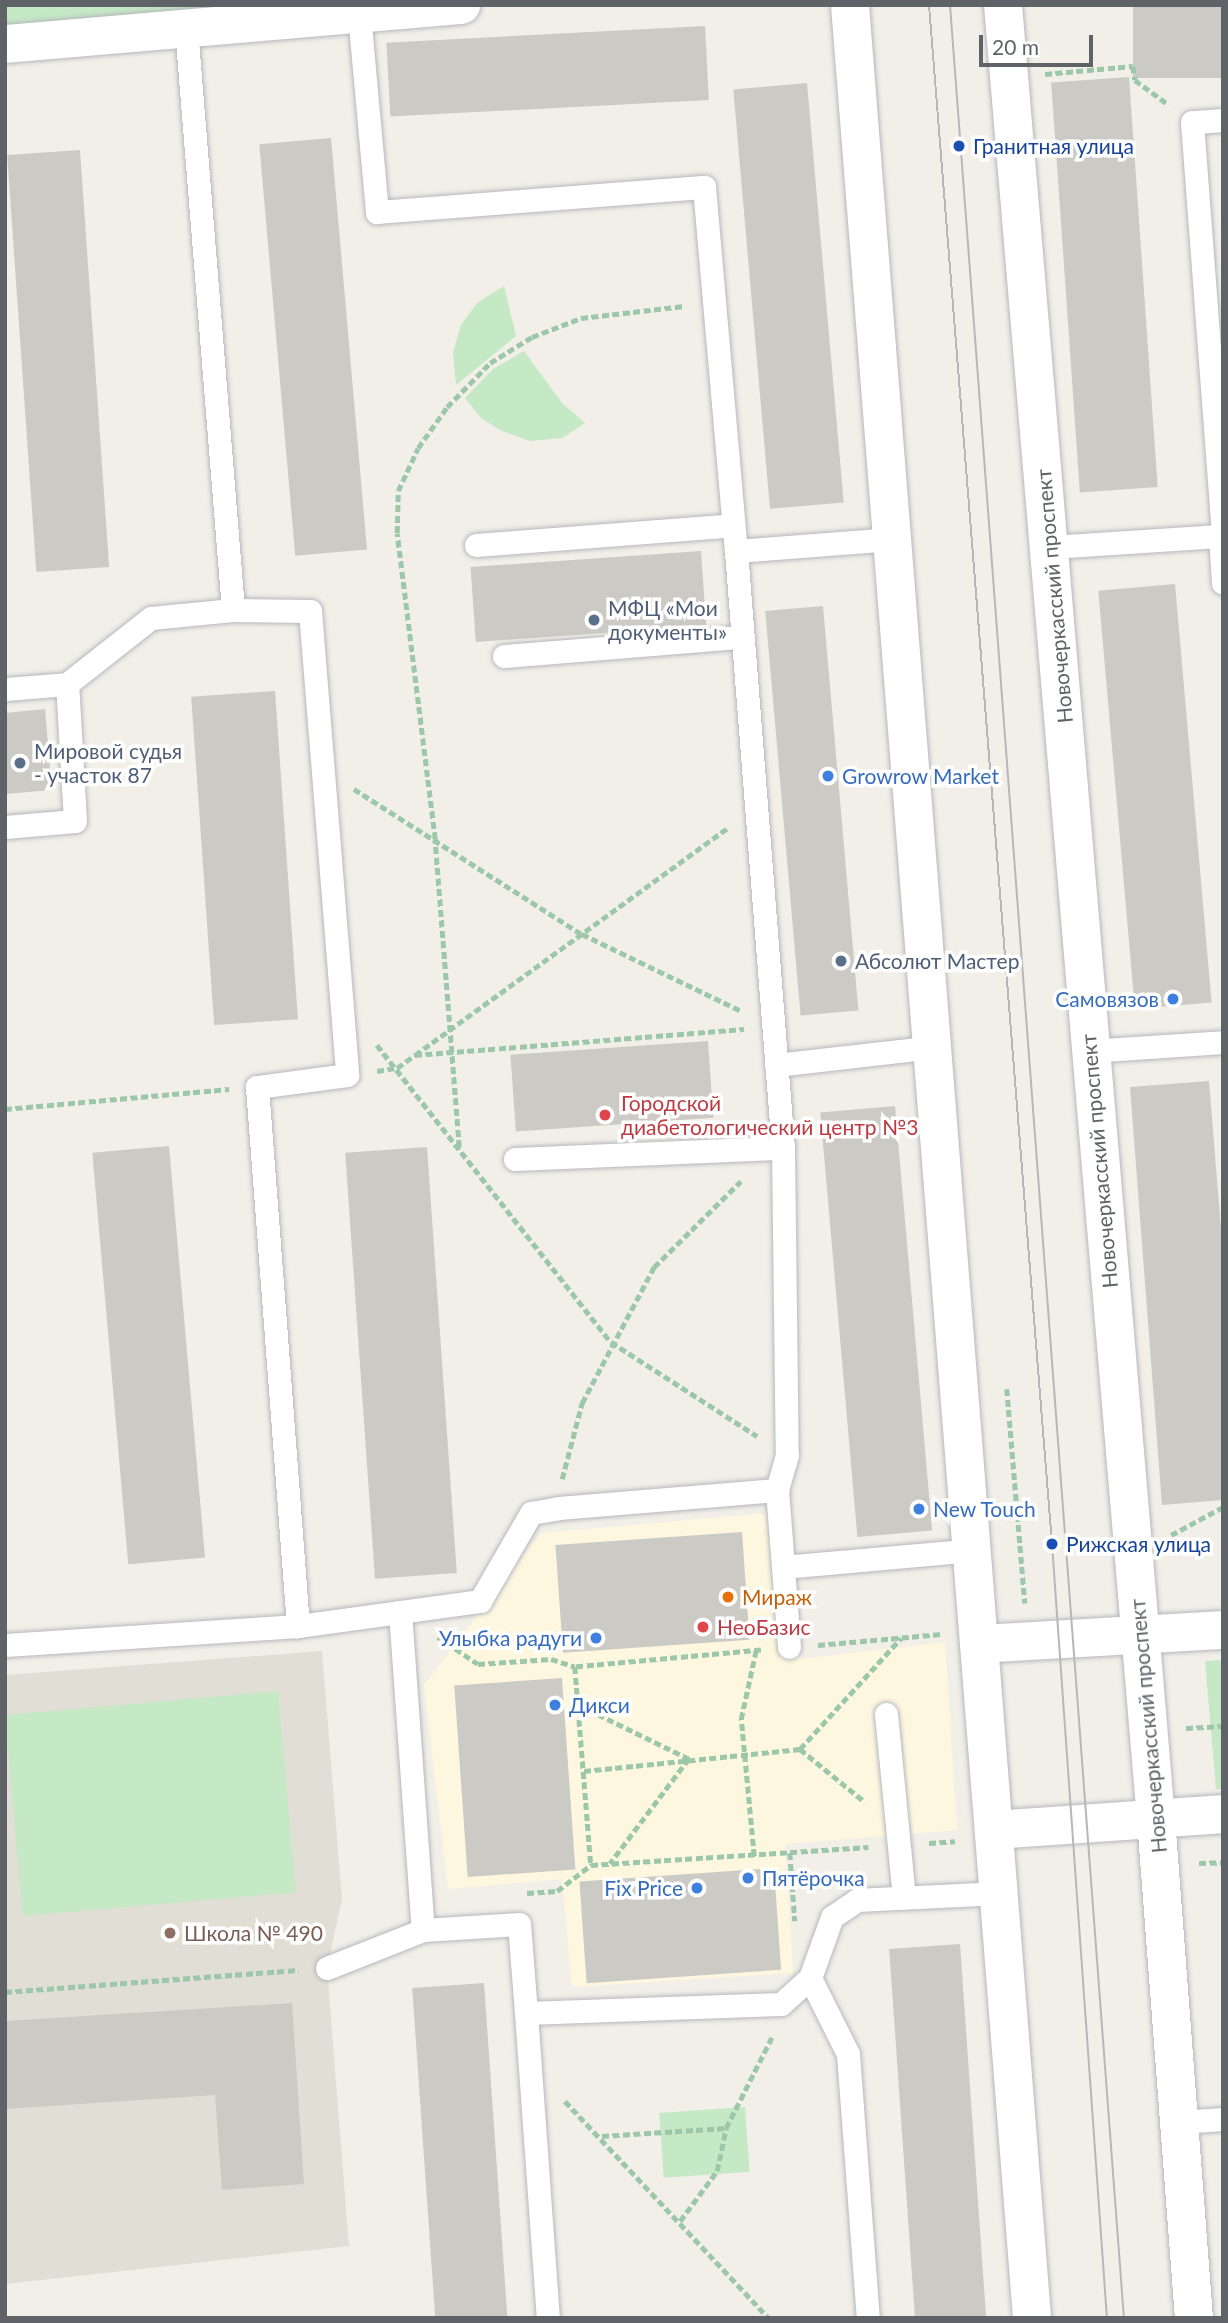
<!DOCTYPE html>
<html>
<head>
<meta charset="utf-8">
<style>
  body { margin:0 }
  #map { position:relative; width:1228px; height:2323px; overflow:hidden; background:#f1efe8; font-family:Lato,sans-serif }
  div>[style] { position:absolute }
  .commercial>* { inset:0; background:#fef7e0 }
  .education>* { inset:0; background:#e1ded6 }
  .green>* { inset:0; background:#c5e8c5; transform-origin:0 0 }
  .building>* { inset:0; background:#cccac5; transform-origin:0 0 }
  .path>* { height:4.5px; margin-top:-2.25px; transform-origin:0; background:repeating-linear-gradient(90deg,#9cc7a9 0 7px,transparent 0 10.5px) }
  .roads { filter:drop-shadow(0 0 2px #b5b8bc) drop-shadow(0 0 2px #b5b8bc) }
  .lane>* { height:23px; margin:-11.5px; padding:0 11.5px; transform-origin:11.5px; border-radius:11.5px; background:#fff }
  .street>* { height:38px; margin:-19px; padding:0 19px; transform-origin:19px; border-radius:19px; background:#fff }
  .secondary>* { height:38px; margin:-19px; padding:0 19px; transform-origin:19px; border-radius:19px; background:#fff }
  .tram>* { height:2px; margin:-1px; padding:0 1px; transform-origin:1px; border-radius:1px; background:#b6b7b8 }
  .dots>* { width:19px; height:19px; translate:-50% -50%; box-sizing:border-box; border:4px solid #fff; border-radius:50% }
  span { translate:-50% -50%; white-space:nowrap; text-align:center; line-height:1.15; -webkit-text-stroke:7px #fff; paint-order:stroke }
  .transit-label { font-size:21px; color:#164399 }
  .left { translate:0 -50%; text-align:left }
  .street-label { font-size:21px; color:#5f6368 }
  .service-label { font-size:21px; color:#4e5e75 }
  .shop-label { font-size:21px; color:#366cbe }
  .right { translate:-100% -50%; text-align:right }
  .health-label { font-size:21px; color:#be3a42 }
  .food-label { font-size:21px; color:#c56008 }
  .education-label { font-size:21px; color:#785e54 }
  .frame { position:absolute; inset:0; border:7px solid #5f6368; pointer-events:none }
  .scale { position:absolute; left:979px; top:35px; width:114px; height:32px; box-sizing:border-box; border:4px solid #5f6368; border-top:0; padding-left:9px; font-size:21px; line-height:24px; white-space:nowrap; color:#5f6368; -webkit-text-stroke:5px #fff; paint-order:stroke }
</style>
</head>
<body>
<div id="map">
  <div class="commercial">
    <i style="clip-path:polygon(781px 1512px,800px 1659px,945px 1642px,957px 1830px,785px 1844px,793px 1973px,572px 1987px,562px 1879px,448px 1889px,424px 1685px,541px 1533px)"></i>
  </div>
  <div class="education">
    <i style="clip-path:polygon(322px 1651px,342px 1899px,327px 1968px,349px 2246px,5px 2284px,5px 1675px)"></i>
  </div>
  <div class="green">
    <i style="clip-path:polygon(5px 5px,331px 5px,5px 32px)"></i>
    <i style="clip-path:polygon(504px 286px,516px 336px,456px 385px,453px 352px,461px 325px,477px 303px)"></i>
    <i style="clip-path:polygon(524px 351px,562px 403px,585px 423px,562px 438px,530px 441px,502px 431px,481px 418px,465px 398px,493px 369px)"></i>
    <i style="clip-path:polygon(1223px 1660px,1223px 1789px,1216px 1789px,1205px 1661px)"></i>
    <i style="left:278px;top:1691px;width:202px;height:274px;rotate:85deg"></i>
    <i style="left:745px;top:2107px;width:65px;height:86px;rotate:86deg"></i>
  </div>
  <div class="building">
    <i style="left:1133px;top:5px;width:90px;height:73px"></i>
    <i style="left:705px;top:26px;width:74px;height:319px;rotate:87deg"></i>
    <i style="left:1129px;top:77px;width:411px;height:78px;rotate:86deg"></i>
    <i style="left:807px;top:83px;width:421px;height:74px;rotate:85deg"></i>
    <i style="left:331px;top:138px;width:413px;height:72px;rotate:85deg"></i>
    <i style="left:80px;top:150px;width:418px;height:73px;rotate:86deg"></i>
    <i style="left:701px;top:551px;width:75px;height:231px;rotate:86deg"></i>
    <i style="left:1175px;top:584px;width:420px;height:77px;rotate:85deg"></i>
    <i style="left:823px;top:606px;width:406px;height:58px;rotate:85deg"></i>
    <i style="left:275px;top:691px;width:329px;height:84px;rotate:86deg"></i>
    <i style="clip-path:polygon(45px 709px,52px 790px,5px 794px,5px 713px)"></i>
    <i style="left:708px;top:1041px;width:77px;height:198px;rotate:86deg"></i>
    <i style="clip-path:polygon(1209px 1081px,1223px 1254px,1223px 1500px,1162px 1505px,1130px 1087px)"></i>
    <i style="left:895px;top:1106px;width:426px;height:75px;rotate:85deg"></i>
    <i style="left:169px;top:1146px;width:413px;height:77px;rotate:85deg"></i>
    <i style="left:427px;top:1147px;width:427px;height:82px;rotate:86deg"></i>
    <i style="left:742px;top:1532px;width:108px;height:187px;rotate:86deg"></i>
    <i style="left:562px;top:1678px;width:192px;height:108px;rotate:86deg"></i>
    <i style="left:774px;top:1868px;width:102px;height:195px;rotate:86deg"></i>
    <i style="left:960px;top:1944px;width:375px;height:71px;rotate:86deg"></i>
    <i style="left:484px;top:1983px;width:336px;height:72px;rotate:86deg"></i>
    <i style="clip-path:polygon(292px 2003px,304px 2184px,222px 2190px,215px 2095px,5px 2109px,5px 2021px)"></i>
  </div>
  <div class="path">
    <i style="left:1045px;top:74px;width:88px;rotate:-5.2deg"></i>
    <i style="left:1133px;top:66px;width:14px;rotate:82deg"></i>
    <i style="left:1135px;top:80px;width:42px;rotate:36.3deg"></i>
    <i style="left:354px;top:789px;width:270px;rotate:32.5deg"></i>
    <i style="left:582px;top:934px;width:177px;rotate:25.8deg"></i>
    <i style="left:377px;top:1045px;width:378px;rotate:51.8deg"></i>
    <i style="left:611px;top:1342px;width:174px;rotate:32.8deg"></i>
    <i style="left:415px;top:1055px;width:387px;rotate:-36deg"></i>
    <i style="left:377px;top:1071px;width:20px;rotate:-9deg"></i>
    <i style="left:397px;top:1068px;width:22px;rotate:-36deg"></i>
    <i style="left:415px;top:1055px;width:330px;rotate:-4.5deg"></i>
    <i style="left:5px;top:1109px;width:225px;rotate:-5.1deg"></i>
    <i style="left:459px;top:1147px;width:309px;rotate:-94.5deg"></i>
    <i style="left:435px;top:839px;width:308px;rotate:-97.1deg"></i>
    <i style="left:397px;top:533px;width:42px;rotate:-88.6deg"></i>
    <i style="left:398px;top:491px;width:47px;rotate:-65.1deg"></i>
    <i style="left:418px;top:448px;width:50px;rotate:-54.7deg"></i>
    <i style="left:447px;top:407px;width:62px;rotate:-45.7deg"></i>
    <i style="left:490px;top:363px;width:49px;rotate:-31.8deg"></i>
    <i style="left:532px;top:337px;width:53px;rotate:-21.2deg"></i>
    <i style="left:581px;top:318px;width:104px;rotate:-6.6deg"></i>
    <i style="left:1007px;top:1389px;width:215px;rotate:85.2deg"></i>
    <i style="left:562px;top:1479px;width:79px;rotate:-75.3deg"></i>
    <i style="left:582px;top:1403px;width:154px;rotate:-62.1deg"></i>
    <i style="left:654px;top:1267px;width:122px;rotate:-44.7deg"></i>
    <i style="left:1171px;top:1535px;width:59px;rotate:-28.3deg"></i>
    <i style="left:438px;top:1637px;width:48px;rotate:34deg"></i>
    <i style="left:478px;top:1664px;width:73px;rotate:-3.9deg"></i>
    <i style="left:551px;top:1659px;width:25px;rotate:18deg"></i>
    <i style="left:818px;top:1645px;width:124px;rotate:-5.1deg"></i>
    <i style="left:761px;top:1650px;width:187px;rotate:174.8deg"></i>
    <i style="left:575px;top:1667px;width:199px;rotate:85.4deg"></i>
    <i style="left:591px;top:1865px;width:278px;rotate:-3.7deg"></i>
    <i style="left:579px;top:1705px;width:123px;rotate:26.1deg"></i>
    <i style="left:689px;top:1759px;width:131px;rotate:127deg"></i>
    <i style="left:1186px;top:1728px;width:37px;rotate:-3deg"></i>
    <i style="left:800px;top:1749px;width:84px;rotate:39.2deg"></i>
    <i style="left:584px;top:1771px;width:217px;rotate:-5.8deg"></i>
    <i style="left:800px;top:1749px;width:150px;rotate:-47.7deg"></i>
    <i style="left:929px;top:1843px;width:26px;rotate:-4deg"></i>
    <i style="left:790px;top:1853px;width:68px;rotate:85.8deg"></i>
    <i style="left:754px;top:1856px;width:138px;rotate:-95.4deg"></i>
    <i style="left:741px;top:1719px;width:71px;rotate:-77.7deg"></i>
    <i style="left:1199px;top:1863px;width:24px;rotate:-2deg"></i>
    <i style="left:527px;top:1893px;width:30px;rotate:-4deg"></i>
    <i style="left:557px;top:1891px;width:43px;rotate:-37.4deg"></i>
    <i style="left:5px;top:1992px;width:294px;rotate:-4.3deg"></i>
    <i style="left:565px;top:2101px;width:298px;rotate:46.8deg"></i>
    <i style="left:602px;top:2136px;width:124px;rotate:-3.7deg"></i>
    <i style="left:680px;top:2221px;width:62px;rotate:-53.5deg"></i>
    <i style="left:717px;top:2171px;width:44px;rotate:-78.2deg"></i>
    <i style="left:726px;top:2128px;width:104px;rotate:-63.2deg"></i>
  </div>
  <div class="roads">
    <div class="lane">
      <i style="left:359px;top:14px;width:199px;rotate:84.8deg"></i>
      <i style="left:377px;top:212px;width:328px;rotate:-4.4deg"></i>
      <i style="left:704px;top:187px;width:365px;rotate:85deg"></i>
      <i style="left:736px;top:551px;width:157px;rotate:-4.4deg"></i>
      <i style="left:186px;top:28px;width:584px;rotate:85.38deg"></i>
      <i style="left:1223px;top:120px;width:31px;rotate:176deg"></i>
      <i style="left:1192px;top:122px;width:417px;rotate:85.7deg"></i>
      <i style="left:476px;top:545px;width:258px;rotate:-4.4deg"></i>
      <i style="left:1051px;top:547px;width:169px;rotate:-3.7deg"></i>
      <i style="left:1220px;top:536px;width:47px;rotate:86.3deg"></i>
      <i style="left:736px;top:551px;width:599px;rotate:85.5deg"></i>
      <i style="left:783px;top:1148px;width:307px;rotate:89.3deg"></i>
      <i style="left:787px;top:1455px;width:36px;rotate:106deg"></i>
      <i style="left:504px;top:656px;width:239px;rotate:-4.6deg"></i>
      <i style="left:5px;top:689px;width:62px;rotate:-4.6deg"></i>
      <i style="left:5px;top:827px;width:70px;rotate:-4.9deg"></i>
      <i style="left:75px;top:821px;width:137px;rotate:-93.3deg"></i>
      <i style="left:67px;top:684px;width:107px;rotate:-38.2deg"></i>
      <i style="left:151px;top:618px;width:82px;rotate:-5.6deg"></i>
      <i style="left:233px;top:610px;width:77px;rotate:0.7deg"></i>
      <i style="left:310px;top:611px;width:465px;rotate:85.4deg"></i>
      <i style="left:347px;top:1075px;width:91px;rotate:172.4deg"></i>
      <i style="left:257px;top:1087px;width:541px;rotate:85.65deg"></i>
      <i style="left:298px;top:1626px;width:184px;rotate:-7.8deg"></i>
      <i style="left:480px;top:1601px;width:102px;rotate:-59.9deg"></i>
      <i style="left:531px;top:1513px;width:27px;rotate:-10deg"></i>
      <i style="left:558px;top:1508px;width:220px;rotate:-4.7deg"></i>
      <i style="left:777px;top:1490px;width:77px;rotate:85.5deg"></i>
      <i style="left:783px;top:1567px;width:190px;rotate:-5.1deg"></i>
      <i style="left:1089px;top:1051px;width:134px;rotate:-3.8deg"></i>
      <i style="left:776px;top:1065px;width:158px;rotate:-6.5deg"></i>
      <i style="left:515px;top:1159px;width:268px;rotate:-2.4deg"></i>
      <i style="left:783px;top:1567px;width:80px;rotate:85.7deg"></i>
      <i style="left:400px;top:1612px;width:319px;rotate:85.9deg"></i>
      <i style="left:423px;top:1930px;width:96px;rotate:-3.6deg"></i>
      <i style="left:519px;top:1924px;width:89px;rotate:85.5deg"></i>
      <i style="left:526px;top:2013px;width:255px;rotate:-2deg"></i>
      <i style="left:781px;top:2004px;width:39px;rotate:-42deg"></i>
      <i style="left:810px;top:1978px;width:65px;rotate:-70.2deg"></i>
      <i style="left:832px;top:1917px;width:30px;rotate:-34deg"></i>
      <i style="left:857px;top:1900px;width:143px;rotate:-2.8deg"></i>
      <i style="left:5px;top:1645px;width:294px;rotate:-3.7deg"></i>
      <i style="left:886px;top:1714px;width:184px;rotate:84.4deg"></i>
      <i style="left:327px;top:1968px;width:103px;rotate:-21.6deg"></i>
      <i style="left:810px;top:1978px;width:85px;rotate:63.4deg"></i>
      <i style="left:848px;top:2054px;width:265px;rotate:85.7deg"></i>
      <i style="left:526px;top:2013px;width:306px;rotate:85.9deg"></i>
      <i style="left:1179px;top:2122px;width:44px;rotate:-3.9deg"></i>
    </div>
    <div class="street">
      <i style="left:5px;top:44px;width:458px;rotate:-4.9deg"></i>
      <i style="left:979px;top:1644px;width:244px;rotate:-3.3deg"></i>
      <i style="left:995px;top:1830px;width:229px;rotate:-4deg"></i>
    </div>
    <div class="secondary">
      <i style="left:850px;top:5px;width:2320px;rotate:85.5deg"></i>
      <i style="left:1003px;top:5px;width:1820px;rotate:85.18deg"></i>
      <i style="left:1156px;top:1819px;width:500px;rotate:85.65deg"></i>
    </div>
  </div>
  <div class="tram">
    <i style="left:929px;top:5px;width:1544px;rotate:85.43deg"></i>
    <i style="left:1052px;top:1544px;width:776px;rotate:85.94deg"></i>
    <i style="left:950px;top:5px;width:2320px;rotate:85.7deg"></i>
  </div>
  <div class="dots">
    <i style="left:959px;top:146px;background:#1a4fb4"></i>
    <i style="left:594px;top:620px;background:#5c6f8a"></i>
    <i style="left:20px;top:763px;background:#5c6f8a"></i>
    <i style="left:828px;top:776px;background:#3f7fe0"></i>
    <i style="left:841px;top:961px;background:#5c6f8a"></i>
    <i style="left:1173px;top:999px;background:#3f7fe0"></i>
    <i style="left:605px;top:1115px;background:#e0444e"></i>
    <i style="left:919px;top:1509px;background:#3f7fe0"></i>
    <i style="left:1052px;top:1544px;background:#1a4fb4"></i>
    <i style="left:728px;top:1597px;background:#e8710a"></i>
    <i style="left:703px;top:1627px;background:#e0444e"></i>
    <i style="left:596px;top:1638px;background:#3f7fe0"></i>
    <i style="left:555px;top:1705px;background:#3f7fe0"></i>
    <i style="left:748px;top:1878px;background:#3f7fe0"></i>
    <i style="left:697px;top:1888px;background:#3f7fe0"></i>
    <i style="left:170px;top:1933px;background:#8d6e63"></i>
  </div>
  <div class="transit-label">
    <span class="left" style="left:973px;top:146px">Гранитная улица</span>
    <span class="left" style="left:1066px;top:1544px">Рижская улица</span>
  </div>
  <div class="street-label">
    <span style="left:1054px;top:596px;rotate:-95deg">Новочеркасский проспект</span>
    <span style="left:1099px;top:1161px;rotate:-95deg">Новочеркасский проспект</span>
    <span style="left:1148px;top:1726px;rotate:-95deg">Новочеркасский проспект</span>
  </div>
  <div class="service-label">
    <span class="left" style="left:608px;top:620px">МФЦ «Мои<br>документы»</span>
    <span class="left" style="left:34px;top:763px">Мировой судья<br>- участок 87</span>
    <span class="left" style="left:855px;top:961px">Абсолют Мастер</span>
  </div>
  <div class="shop-label">
    <span class="left" style="left:842px;top:776px">Growrow Market</span>
    <span class="right" style="left:1159px;top:999px">Самовязов</span>
    <span class="left" style="left:933px;top:1509px">New Touch</span>
    <span class="right" style="left:582px;top:1638px">Улыбка радуги</span>
    <span class="left" style="left:569px;top:1705px">Дикси</span>
    <span class="left" style="left:762px;top:1878px">Пятёрочка</span>
    <span class="right" style="left:683px;top:1888px">Fix Price</span>
  </div>
  <div class="health-label">
    <span class="left" style="left:621px;top:1115px">Городской<br>диабетологический центр №3</span>
    <span class="left" style="left:717px;top:1627px">НеоБазис</span>
  </div>
  <div class="food-label">
    <span class="left" style="left:742px;top:1597px">Мираж</span>
  </div>
  <div class="education-label">
    <span class="left" style="left:184px;top:1933px">Школа № 490</span>
  </div>
  <div class="frame"></div>
  <div class="scale">20 m</div>
</div>
</body>
</html>
